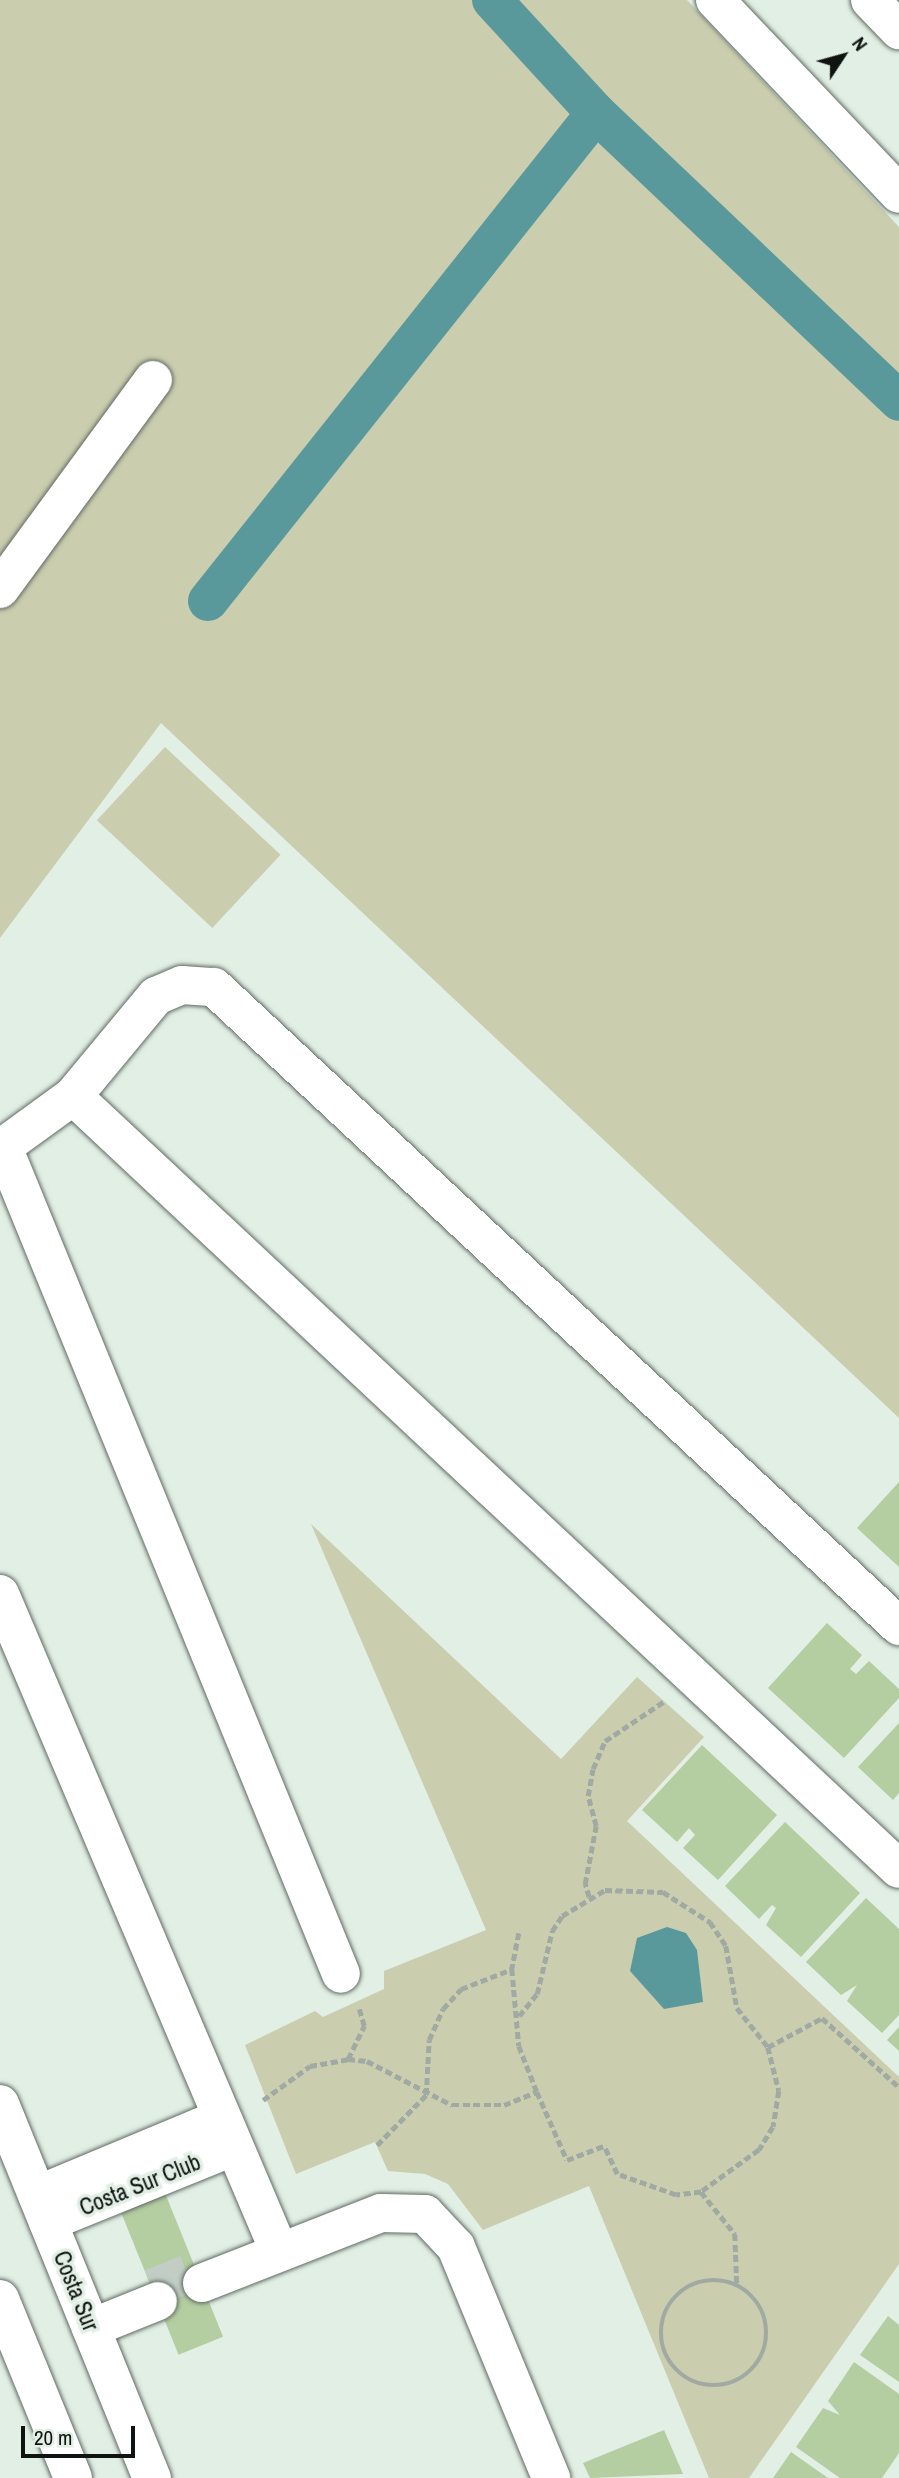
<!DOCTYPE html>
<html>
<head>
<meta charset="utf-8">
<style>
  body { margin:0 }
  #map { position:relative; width:899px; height:2478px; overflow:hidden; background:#e2efe5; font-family:"Archivo Narrow",sans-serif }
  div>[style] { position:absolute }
  .green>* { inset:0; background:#cbcdaf; transform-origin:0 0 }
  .water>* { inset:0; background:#5a999b }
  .canal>* { height:40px; margin:-20px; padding:0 20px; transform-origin:20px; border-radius:20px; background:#5a999b }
  .building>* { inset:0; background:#b4cda1; transform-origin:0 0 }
  .minor-tunnel>* { height:38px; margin-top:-19px; transform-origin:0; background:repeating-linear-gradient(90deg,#c2cec5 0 38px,transparent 0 57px) }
  .path>* { height:4.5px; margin-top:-2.25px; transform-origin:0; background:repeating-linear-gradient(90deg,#a0aaa2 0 7px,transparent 0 10.5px) }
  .path>.ring { margin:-2.25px; padding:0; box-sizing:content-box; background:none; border:4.5px solid #a0aaa2; border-radius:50% }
  .roads { filter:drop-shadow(0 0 2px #606b63) drop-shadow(0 0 2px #606b63) }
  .minor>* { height:38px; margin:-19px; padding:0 19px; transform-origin:19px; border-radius:19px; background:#fff }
  .highway>* { height:38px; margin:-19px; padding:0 19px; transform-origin:19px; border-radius:19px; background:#fff }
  span { translate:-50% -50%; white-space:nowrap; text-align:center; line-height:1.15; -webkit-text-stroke:7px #e2efe5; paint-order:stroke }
  .street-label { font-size:23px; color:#101411 }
  .north { position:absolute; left:808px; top:21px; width:70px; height:70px; -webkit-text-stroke:5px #e2efe5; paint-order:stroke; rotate:54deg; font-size:19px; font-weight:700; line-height:28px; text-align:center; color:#101411 }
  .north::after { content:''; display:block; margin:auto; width:24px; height:32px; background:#101411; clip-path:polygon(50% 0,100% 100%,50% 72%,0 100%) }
  .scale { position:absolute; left:21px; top:2426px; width:114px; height:32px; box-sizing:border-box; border:4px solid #101411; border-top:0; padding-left:9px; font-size:21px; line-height:24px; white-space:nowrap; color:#101411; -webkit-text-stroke:5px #e2efe5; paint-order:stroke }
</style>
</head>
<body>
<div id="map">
  <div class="green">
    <i style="clip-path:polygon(0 0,687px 0,899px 227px,899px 1418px,161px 723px,0 938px)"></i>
    <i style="left:165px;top:747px;width:158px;height:100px;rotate:43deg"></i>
    <i style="clip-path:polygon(311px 1524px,561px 1759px,637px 1677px,704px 1737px,627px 1821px,899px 2077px,899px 2264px,749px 2478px,709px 2478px,589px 2186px,483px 2230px,448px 2184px,425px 2174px,388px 2171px,375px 2142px,296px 2174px,245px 2045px,315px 2011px,323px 2017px,384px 1989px,384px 1971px,486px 1930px)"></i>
  </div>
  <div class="water">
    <i style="clip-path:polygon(667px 1927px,686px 1933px,697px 1950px,703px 2002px,664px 2009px,630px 1971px,637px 1938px)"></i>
  </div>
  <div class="canal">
    <i style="left:492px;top:0;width:154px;rotate:47.4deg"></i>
    <i style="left:208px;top:601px;width:623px;rotate:-51.51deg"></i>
    <i style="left:596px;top:113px;width:418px;rotate:43.5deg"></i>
  </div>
  <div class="building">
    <i style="clip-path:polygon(899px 1482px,899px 1567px,857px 1528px)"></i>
    <i style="clip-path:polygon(827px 1623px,862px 1655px,850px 1669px,856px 1674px,869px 1661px,899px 1689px,899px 1698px,844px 1758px,768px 1688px)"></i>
    <i style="clip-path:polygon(899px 1723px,899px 1793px,893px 1800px,858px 1767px)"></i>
    <i style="clip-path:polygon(702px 1745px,777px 1815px,718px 1880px,683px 1848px,695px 1835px,689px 1828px,677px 1842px,642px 1810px)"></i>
    <i style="clip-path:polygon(785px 1822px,860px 1893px,801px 1957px,766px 1925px,776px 1908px,772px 1905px,759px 1919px,725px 1886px)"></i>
    <i style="clip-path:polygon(866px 1898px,899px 1929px,899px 2015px,882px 2033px,847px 2001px,857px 1985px,841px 1995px,806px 1962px)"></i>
    <i style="clip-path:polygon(899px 2027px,899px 2051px,887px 2040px)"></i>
    <i style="left:165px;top:2193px;width:155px;height:48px;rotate:68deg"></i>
    <i style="clip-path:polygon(888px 2316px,899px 2325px,899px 2382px,860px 2355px)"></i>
    <i style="clip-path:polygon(854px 2362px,899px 2394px,899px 2453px,882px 2478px,840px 2478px,796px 2447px,823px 2408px,840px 2415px,828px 2401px)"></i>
    <i style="clip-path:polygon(664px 2430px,683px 2474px,590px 2478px,583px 2463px)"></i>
    <i style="clip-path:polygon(791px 2452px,828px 2478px,773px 2478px)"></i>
  </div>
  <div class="minor-tunnel">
    <i style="left:152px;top:2288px;width:48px;rotate:-21.8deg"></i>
  </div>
  <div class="path">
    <i style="left:589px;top:1897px;width:14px;rotate:-107deg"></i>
    <i style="left:585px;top:1884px;width:59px;rotate:-79.3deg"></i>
    <i style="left:596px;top:1826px;width:31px;rotate:-105deg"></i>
    <i style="left:588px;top:1796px;width:27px;rotate:-80deg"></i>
    <i style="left:593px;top:1769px;width:30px;rotate:-67deg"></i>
    <i style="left:605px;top:1741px;width:70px;rotate:-33.9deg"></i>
    <i style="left:519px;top:1933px;width:37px;rotate:101deg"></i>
    <i style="left:512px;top:1969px;width:77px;rotate:84.8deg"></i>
    <i style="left:519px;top:2046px;width:49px;rotate:68.6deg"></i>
    <i style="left:519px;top:2016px;width:28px;rotate:-51deg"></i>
    <i style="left:537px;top:1994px;width:65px;rotate:-76.6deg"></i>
    <i style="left:552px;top:1931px;width:18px;rotate:-56deg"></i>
    <i style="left:562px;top:1916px;width:50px;rotate:-31.2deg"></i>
    <i style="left:605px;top:1890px;width:58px;rotate:2deg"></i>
    <i style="left:663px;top:1892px;width:56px;rotate:32.6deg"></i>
    <i style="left:710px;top:1922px;width:29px;rotate:56deg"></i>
    <i style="left:726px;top:1946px;width:63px;rotate:79.9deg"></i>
    <i style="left:737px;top:2008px;width:50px;rotate:51.5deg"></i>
    <i style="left:768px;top:2047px;width:45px;rotate:76deg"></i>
    <i style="left:779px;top:2091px;width:36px;rotate:99deg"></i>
    <i style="left:773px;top:2127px;width:27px;rotate:121deg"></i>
    <i style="left:759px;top:2150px;width:72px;rotate:144.1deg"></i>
    <i style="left:701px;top:2192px;width:25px;rotate:173deg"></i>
    <i style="left:676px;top:2195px;width:63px;rotate:-160.4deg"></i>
    <i style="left:617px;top:2174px;width:31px;rotate:-115deg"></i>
    <i style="left:768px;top:2047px;width:61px;rotate:-28.2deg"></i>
    <i style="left:822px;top:2018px;width:103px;rotate:41.9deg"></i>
    <i style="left:348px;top:2059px;width:19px;rotate:6deg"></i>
    <i style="left:367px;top:2061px;width:96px;rotate:27.4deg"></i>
    <i style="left:452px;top:2105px;width:52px"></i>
    <i style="left:504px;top:2105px;width:35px;rotate:-22deg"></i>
    <i style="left:537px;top:2092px;width:74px;rotate:66.2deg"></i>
    <i style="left:567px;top:2160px;width:42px;rotate:-21deg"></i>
    <i style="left:263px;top:2100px;width:58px;rotate:-35.9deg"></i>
    <i style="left:310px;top:2066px;width:39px;rotate:-10deg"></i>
    <i style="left:348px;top:2059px;width:37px;rotate:-64deg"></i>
    <i style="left:364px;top:2026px;width:19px;rotate:-106deg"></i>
    <i style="left:377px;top:2145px;width:70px;rotate:-45.6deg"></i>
    <i style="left:426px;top:2095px;width:55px;rotate:-86.9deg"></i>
    <i style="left:429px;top:2040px;width:34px;rotate:-66deg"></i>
    <i style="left:443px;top:2009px;width:27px;rotate:-48deg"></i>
    <i style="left:461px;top:1989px;width:55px;rotate:-21.4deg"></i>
    <i style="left:701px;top:2192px;width:54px;rotate:51deg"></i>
    <i style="left:735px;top:2234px;width:52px;rotate:87.8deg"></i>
    <i class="ring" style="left:661px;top:2280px;width:101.5px;height:101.5px"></i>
  </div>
  <div class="roads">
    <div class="minor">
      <i style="left:0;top:589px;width:259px;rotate:-53.8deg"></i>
      <i style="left:73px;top:1096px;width:1131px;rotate:43.1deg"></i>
      <i style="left:3px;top:1147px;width:893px;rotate:67.77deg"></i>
      <i style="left:0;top:1149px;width:90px;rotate:-36deg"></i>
      <i style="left:73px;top:1096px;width:130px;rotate:-50.3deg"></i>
      <i style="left:156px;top:996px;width:28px;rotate:-23deg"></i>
      <i style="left:182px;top:985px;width:32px;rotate:4deg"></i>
      <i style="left:214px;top:987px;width:937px;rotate:43.01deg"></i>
      <i style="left:0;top:1594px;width:714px;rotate:66.99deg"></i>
      <i style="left:0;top:2104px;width:404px;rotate:67.9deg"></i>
      <i style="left:37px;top:2195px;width:198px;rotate:-22.6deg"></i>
      <i style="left:48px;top:2222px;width:200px;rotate:-22.1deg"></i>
      <i style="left:202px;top:2283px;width:192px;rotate:-21.4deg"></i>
      <i style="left:381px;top:2213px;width:44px;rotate:1.3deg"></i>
      <i style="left:425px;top:2214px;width:45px;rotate:46.8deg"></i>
      <i style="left:456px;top:2247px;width:250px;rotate:67.6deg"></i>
      <i style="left:0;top:2299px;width:193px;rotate:67.8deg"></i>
      <i style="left:91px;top:2328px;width:72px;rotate:-21.9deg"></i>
    </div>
    <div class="highway">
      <i style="left:715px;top:0;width:267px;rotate:46.5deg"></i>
      <i style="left:870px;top:0;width:42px;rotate:46deg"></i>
    </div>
  </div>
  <div class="street-label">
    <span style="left:140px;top:2185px;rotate:-22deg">Costa Sur Club</span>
    <span style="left:76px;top:2291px;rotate:68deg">Costa Sur</span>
  </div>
  <div class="north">N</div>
  <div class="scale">20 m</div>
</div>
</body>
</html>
